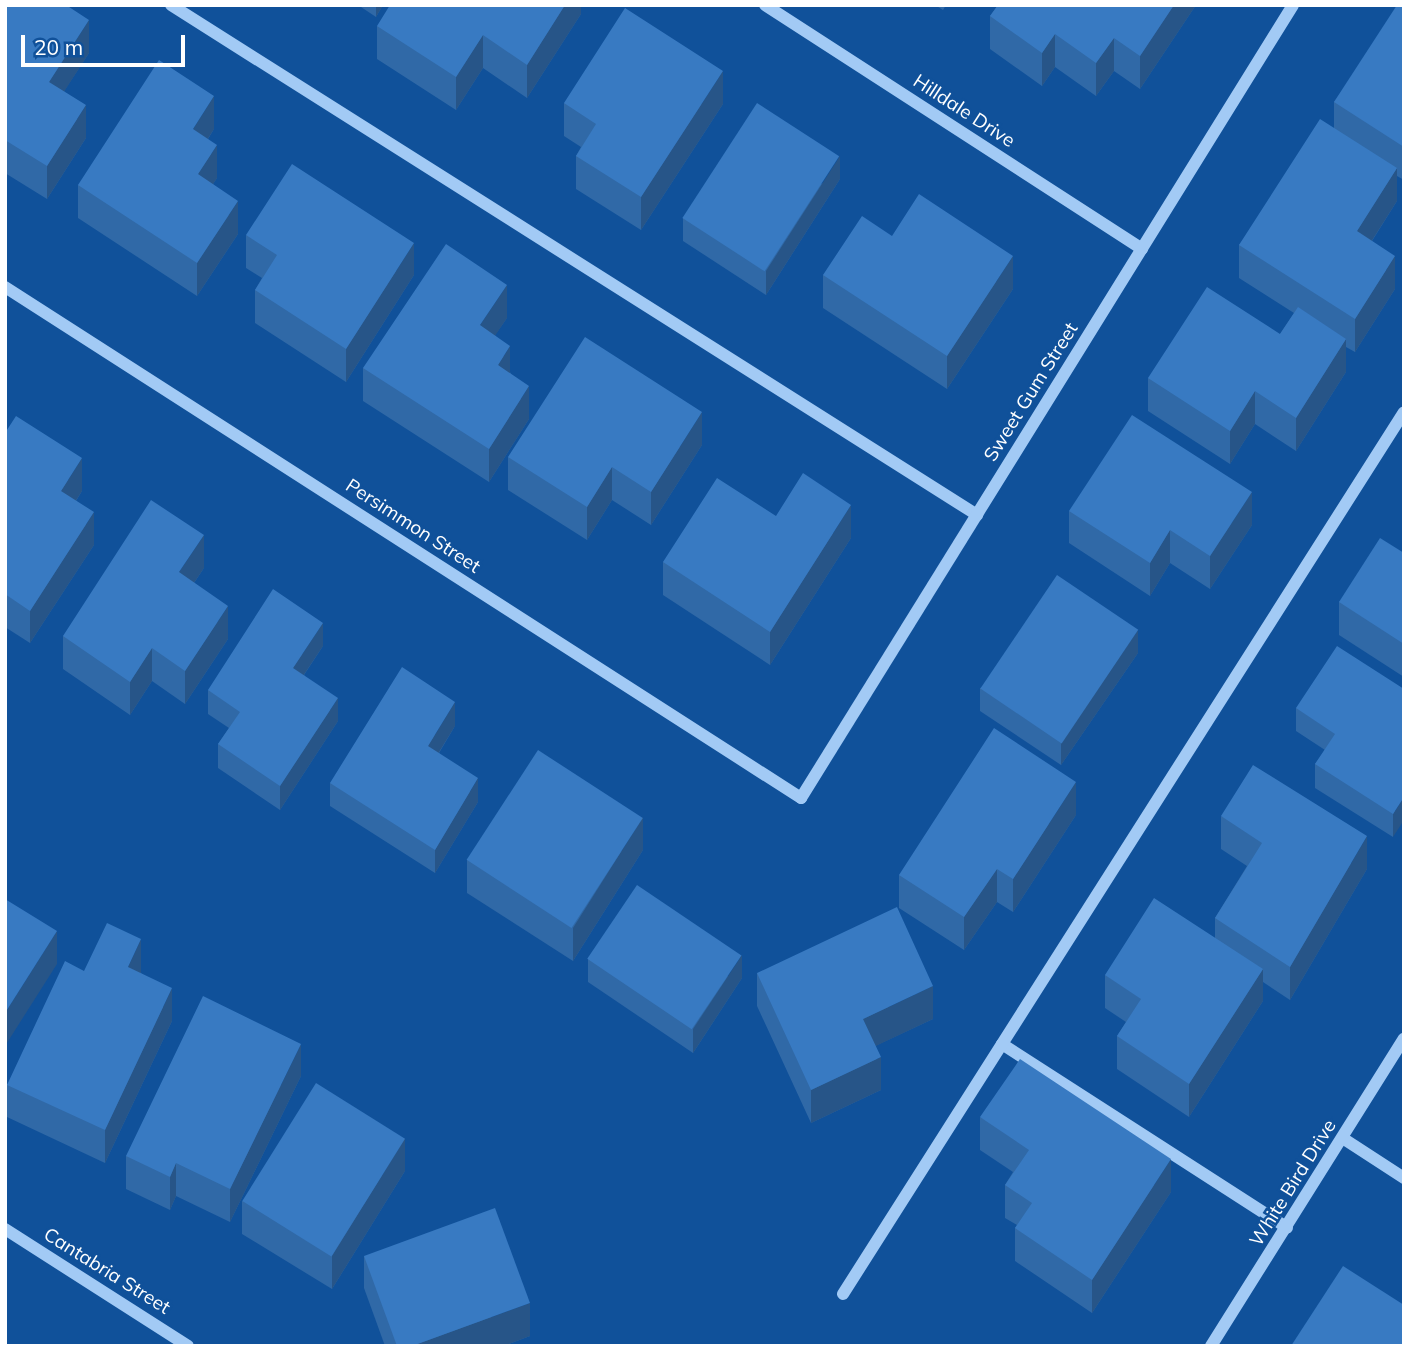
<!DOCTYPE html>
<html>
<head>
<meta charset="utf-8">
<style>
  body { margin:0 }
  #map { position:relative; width:1409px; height:1351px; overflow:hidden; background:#10519a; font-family:Mulish,sans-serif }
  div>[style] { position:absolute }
  .minor>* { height:12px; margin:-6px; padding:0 6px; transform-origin:6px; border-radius:6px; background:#a2caf5 }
  .wall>* { inset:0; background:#3069a7 }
  .shaded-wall>* { inset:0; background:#275588 }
  .building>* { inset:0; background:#387ac2; transform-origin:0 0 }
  span { translate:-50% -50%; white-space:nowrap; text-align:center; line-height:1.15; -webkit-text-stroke:5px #10519a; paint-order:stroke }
  .street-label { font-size:19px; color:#fff }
  .frame { position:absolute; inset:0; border:7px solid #fff; pointer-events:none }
  .scale { position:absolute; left:21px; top:35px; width:164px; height:32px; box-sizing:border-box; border:4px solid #fff; border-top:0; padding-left:9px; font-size:21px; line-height:24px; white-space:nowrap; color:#fff; -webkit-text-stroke:5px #10519a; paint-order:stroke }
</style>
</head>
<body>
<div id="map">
  <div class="minor">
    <i style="left:171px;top:5px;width:954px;rotate:32.32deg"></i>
    <i style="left:765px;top:5px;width:449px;rotate:32.9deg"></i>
    <i style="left:5px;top:287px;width:946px;rotate:32.7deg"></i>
    <i style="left:801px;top:798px;width:933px;rotate:-58.18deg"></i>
    <i style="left:1002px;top:1044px;width:339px;rotate:32.8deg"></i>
    <i style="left:1344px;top:1139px;width:72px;rotate:33deg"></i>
    <i style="left:5px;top:1229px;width:217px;rotate:32.6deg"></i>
    <i style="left:843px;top:1294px;width:1045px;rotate:-57.54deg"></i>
    <i style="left:1211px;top:1346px;width:363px;rotate:-57.9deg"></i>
  </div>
  <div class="wall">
    <i style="clip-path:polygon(5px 5px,89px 53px,64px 91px,86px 138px,47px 199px,5px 173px)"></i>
    <i style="clip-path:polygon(358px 5px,383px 5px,376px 17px)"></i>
    <i style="clip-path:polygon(581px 5px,581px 14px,527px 98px,483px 68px,456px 110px,377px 59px,377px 26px)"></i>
    <i style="clip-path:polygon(935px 5px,946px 5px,943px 10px)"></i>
    <i style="clip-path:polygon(998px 5px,1196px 5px,1140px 89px,1114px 71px,1096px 96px,1055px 67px,1042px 86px,990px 49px,990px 16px)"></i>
    <i style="clip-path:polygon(1404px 5px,1404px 180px,1397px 176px,1397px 201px,1372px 241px,1395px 289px,1355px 352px,1346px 347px,1346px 372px,1296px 451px,1255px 424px,1230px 464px,1148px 411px,1148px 378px,1280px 334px,1294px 313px,1239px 278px,1239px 245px,1334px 128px,1334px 102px)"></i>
    <i style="clip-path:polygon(564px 103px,723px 104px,641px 230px,576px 189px,576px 156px,581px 147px,564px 136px)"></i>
    <i style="clip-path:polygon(214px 129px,208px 139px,217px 178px,213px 184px,238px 234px,197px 296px,78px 218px,78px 185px)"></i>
    <i style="clip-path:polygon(840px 179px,766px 295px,683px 241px,683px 218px)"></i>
    <i style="clip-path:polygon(246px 235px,414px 275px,346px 382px,255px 323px,255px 290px,262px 278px,246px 268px)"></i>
    <i style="clip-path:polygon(892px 236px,1013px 289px,947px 389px,823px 308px,823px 275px)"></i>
    <i style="clip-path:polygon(507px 318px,495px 335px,529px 419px,489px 482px,363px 401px,363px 368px)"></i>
    <i style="clip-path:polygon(5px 433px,82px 491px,76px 501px,94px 545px,30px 643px,5px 627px)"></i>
    <i style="clip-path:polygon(702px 445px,651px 525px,612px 500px,587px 540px,508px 490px,508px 457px)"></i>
    <i style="clip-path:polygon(1069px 511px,1252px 525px,1210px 589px,1170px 563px,1150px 596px,1069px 543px)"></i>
    <i style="clip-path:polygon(776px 516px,851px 538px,770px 665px,663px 595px,663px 562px)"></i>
    <i style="clip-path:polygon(1404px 553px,1404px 677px,1339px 635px,1339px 602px)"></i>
    <i style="clip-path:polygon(204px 568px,194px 583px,228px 639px,185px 704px,152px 681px,130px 715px,63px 669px,63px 636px)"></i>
    <i style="clip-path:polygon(323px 646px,304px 675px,338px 721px,280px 810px,218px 768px,218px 744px,229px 728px,208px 714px,208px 690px)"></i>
    <i style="clip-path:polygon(1138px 653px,1061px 765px,980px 711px,980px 688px)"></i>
    <i style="clip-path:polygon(1404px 689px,1393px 837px,1315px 788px,1315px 764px,1325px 750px,1296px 731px,1296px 708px)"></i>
    <i style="clip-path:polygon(455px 726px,439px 753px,478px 802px,435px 873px,330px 806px,330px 783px)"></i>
    <i style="clip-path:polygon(1076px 815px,1013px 912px,997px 902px,964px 950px,899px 908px,899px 875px)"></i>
    <i style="clip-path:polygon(1221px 816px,1367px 869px,1290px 1000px,1263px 982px,1263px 1001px,1189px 1117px,1117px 1069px,1117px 1036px,1126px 1022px,1105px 1008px,1105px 975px,1215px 938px,1215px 918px,1247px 866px,1221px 849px)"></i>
    <i style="clip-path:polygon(643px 850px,573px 961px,467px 893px,467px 860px)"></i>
    <i style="clip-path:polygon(588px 959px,742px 978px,693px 1053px,588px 982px)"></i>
    <i style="clip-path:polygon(84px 971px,141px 972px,141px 973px,172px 1021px,105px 1163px,7px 1117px,7px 1085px)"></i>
    <i style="clip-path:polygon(757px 973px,933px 1019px,875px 1046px,881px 1090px,811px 1123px,757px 1006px)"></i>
    <i style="clip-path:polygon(301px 1076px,230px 1222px,176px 1196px,170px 1210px,126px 1189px,126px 1156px)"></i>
    <i style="clip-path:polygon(980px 1117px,1171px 1192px,1092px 1313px,1015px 1261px,1015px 1228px,1017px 1225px,1005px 1218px,1005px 1185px,1013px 1172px,980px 1150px)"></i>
    <i style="clip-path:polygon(405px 1171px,332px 1289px,242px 1234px,242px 1201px)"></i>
    <i style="clip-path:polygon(364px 1256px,530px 1336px,503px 1346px,385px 1346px,364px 1288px)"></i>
  </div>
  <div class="shaded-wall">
    <i style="clip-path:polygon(376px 5px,383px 5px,376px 17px)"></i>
    <i style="clip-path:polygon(565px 5px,581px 5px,581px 14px,527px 98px,527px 65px)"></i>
    <i style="clip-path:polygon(1174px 5px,1196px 5px,1140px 89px,1140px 56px)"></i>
    <i style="clip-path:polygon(89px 20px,89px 53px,49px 115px,49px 82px)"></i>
    <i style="clip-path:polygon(1055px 34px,1055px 67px,1042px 86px,1042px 53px)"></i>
    <i style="clip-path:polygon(483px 35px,483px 68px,456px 110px,456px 77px)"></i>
    <i style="clip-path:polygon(1114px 38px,1114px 71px,1096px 96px,1096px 63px)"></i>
    <i style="clip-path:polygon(723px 71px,723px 104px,641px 230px,641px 197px)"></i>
    <i style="clip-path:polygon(214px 96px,214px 129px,193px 162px,193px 129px)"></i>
    <i style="clip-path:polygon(86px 105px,86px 138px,47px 199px,47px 166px)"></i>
    <i style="clip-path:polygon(217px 145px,217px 178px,198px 207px,198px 174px)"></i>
    <i style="clip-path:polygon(840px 156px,840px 179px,766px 295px,766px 271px)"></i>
    <i style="clip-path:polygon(1397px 168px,1397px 201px,1357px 264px,1357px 231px)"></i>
    <i style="clip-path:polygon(238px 201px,238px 234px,197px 296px,197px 263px)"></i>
    <i style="clip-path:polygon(414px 243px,414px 275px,346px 382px,346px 349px)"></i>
    <i style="clip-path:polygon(1013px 256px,1013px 289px,947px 389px,947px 356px)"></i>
    <i style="clip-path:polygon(1395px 256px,1395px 289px,1355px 352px,1355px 319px)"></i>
    <i style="clip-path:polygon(507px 285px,507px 318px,480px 358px,480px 325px)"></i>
    <i style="clip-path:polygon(1346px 339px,1346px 372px,1296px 451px,1296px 418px)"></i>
    <i style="clip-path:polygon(510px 346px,510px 379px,498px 365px)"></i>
    <i style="clip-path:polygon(529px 386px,529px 419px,489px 482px,489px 449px)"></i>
    <i style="clip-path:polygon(1255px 391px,1255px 424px,1230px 464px,1230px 431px)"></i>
    <i style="clip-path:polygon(702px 412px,702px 445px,651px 525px,651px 492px)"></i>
    <i style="clip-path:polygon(82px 458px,82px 491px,61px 524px,61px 491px)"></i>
    <i style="clip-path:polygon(612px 467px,612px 500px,587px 540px,587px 507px)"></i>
    <i style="clip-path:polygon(1252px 492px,1252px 525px,1210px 589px,1210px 556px)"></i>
    <i style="clip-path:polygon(851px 505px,851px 538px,770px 665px,770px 632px)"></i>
    <i style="clip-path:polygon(94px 512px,94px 545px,30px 643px,30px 611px)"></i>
    <i style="clip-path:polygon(1170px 530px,1170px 563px,1150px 596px,1150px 563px)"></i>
    <i style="clip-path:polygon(204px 535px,204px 568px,179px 605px,179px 572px)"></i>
    <i style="clip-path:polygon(228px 606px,228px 639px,185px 704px,185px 671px)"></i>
    <i style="clip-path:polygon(323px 623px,323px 646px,293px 691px,293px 668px)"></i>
    <i style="clip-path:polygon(1138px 630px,1138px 653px,1061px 765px,1061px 742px)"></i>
    <i style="clip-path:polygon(152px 648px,152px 681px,130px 715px,130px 682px)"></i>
    <i style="clip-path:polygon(338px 698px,338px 721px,280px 810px,280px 786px)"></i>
    <i style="clip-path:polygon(455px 702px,455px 726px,428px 770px,428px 746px)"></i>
    <i style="clip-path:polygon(478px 778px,478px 802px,435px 873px,435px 850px)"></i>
    <i style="clip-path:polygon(1076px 782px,1076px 815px,1013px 912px,1013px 879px)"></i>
    <i style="clip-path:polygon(1404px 797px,1404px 820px,1393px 837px,1393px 814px)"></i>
    <i style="clip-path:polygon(643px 817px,643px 850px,573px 961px,573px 928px)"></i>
    <i style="clip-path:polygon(1367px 836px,1367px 869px,1290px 1000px,1290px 967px)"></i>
    <i style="clip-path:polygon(997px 869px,997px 902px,964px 950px,964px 917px)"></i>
    <i style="clip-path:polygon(57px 931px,57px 964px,5px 1046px,5px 1013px)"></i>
    <i style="clip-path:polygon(141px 939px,141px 972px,128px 1000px,128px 967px)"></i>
    <i style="clip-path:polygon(742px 955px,742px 978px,693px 1053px,693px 1029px)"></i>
    <i style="clip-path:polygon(1263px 969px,1263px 1001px,1189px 1117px,1189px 1084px)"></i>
    <i style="clip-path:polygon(933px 986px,933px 1019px,863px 1052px,863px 1019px)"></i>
    <i style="clip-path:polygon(172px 988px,172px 1021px,105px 1163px,105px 1130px)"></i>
    <i style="clip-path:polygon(301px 1044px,301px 1076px,230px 1222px,230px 1189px)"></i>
    <i style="clip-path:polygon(881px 1057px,881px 1090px,811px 1123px,811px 1090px)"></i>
    <i style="clip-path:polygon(405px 1138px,405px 1171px,332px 1289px,332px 1256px)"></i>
    <i style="clip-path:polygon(1171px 1159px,1171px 1192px,1092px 1313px,1092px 1280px)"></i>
    <i style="clip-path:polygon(176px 1163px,176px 1196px,170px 1210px,170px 1177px)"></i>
    <i style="clip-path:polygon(530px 1303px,530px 1336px,503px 1346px,412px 1346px)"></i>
  </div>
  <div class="building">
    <i style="clip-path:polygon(5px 5px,66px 5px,89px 20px,49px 82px,86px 105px,47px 166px,5px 140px)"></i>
    <i style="clip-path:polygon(390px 5px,565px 5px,527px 65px,483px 35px,456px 77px,377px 26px)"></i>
    <i style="clip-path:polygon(998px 5px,1174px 5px,1140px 56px,1114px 38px,1096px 63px,1055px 34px,1042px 53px,990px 16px)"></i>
    <i style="clip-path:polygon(1397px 5px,1404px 5px,1404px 147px,1334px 102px)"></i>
    <i style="clip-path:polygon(625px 8px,723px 71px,641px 197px,576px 156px,596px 124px,564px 103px)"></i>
    <i style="clip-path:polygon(159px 60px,214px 96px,193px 129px,217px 145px,198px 174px,238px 201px,197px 263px,78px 185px)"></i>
    <i style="left:757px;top:103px;width:98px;height:137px;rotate:33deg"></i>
    <i style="clip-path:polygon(1320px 119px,1397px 168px,1357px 231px,1395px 256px,1355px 319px,1239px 245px)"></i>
    <i style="clip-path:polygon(292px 164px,414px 243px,346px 349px,255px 290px,277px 255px,246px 235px)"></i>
    <i style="clip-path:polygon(919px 194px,1013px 256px,947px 356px,823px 275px,862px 216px,892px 236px)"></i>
    <i style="clip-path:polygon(446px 244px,507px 285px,480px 325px,510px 346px,498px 365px,529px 386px,489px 449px,363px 368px)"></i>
    <i style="clip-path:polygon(1207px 287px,1280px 334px,1298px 307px,1346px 339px,1296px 418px,1255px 391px,1230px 431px,1148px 378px)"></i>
    <i style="clip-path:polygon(585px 337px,702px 412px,651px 492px,612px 467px,587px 507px,508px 457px)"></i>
    <i style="clip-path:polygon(1132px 415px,1252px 492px,1210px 556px,1170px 530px,1150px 563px,1069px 511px)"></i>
    <i style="clip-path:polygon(16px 416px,82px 458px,61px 491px,94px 512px,30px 611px,5px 594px,5px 433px)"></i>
    <i style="clip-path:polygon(803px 473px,851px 505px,770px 632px,663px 562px,717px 478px,776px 516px)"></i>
    <i style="clip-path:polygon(151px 500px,204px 535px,179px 572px,228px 606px,185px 671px,152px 648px,130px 682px,63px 636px)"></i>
    <i style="clip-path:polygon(1380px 538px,1404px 553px,1404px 644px,1339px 602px)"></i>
    <i style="left:1057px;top:575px;width:98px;height:137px;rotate:34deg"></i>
    <i style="clip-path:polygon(273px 589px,323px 623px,293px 668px,338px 698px,280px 786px,218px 744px,240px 712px,208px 690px)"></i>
    <i style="clip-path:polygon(1337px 646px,1404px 689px,1404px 797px,1393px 814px,1315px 764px,1335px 734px,1296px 708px)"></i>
    <i style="clip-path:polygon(402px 667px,455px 702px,428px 746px,478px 778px,435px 850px,330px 783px)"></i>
    <i style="clip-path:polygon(994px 728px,1076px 782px,1013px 879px,997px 869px,964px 917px,899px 875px)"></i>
    <i style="left:538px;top:750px;width:125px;height:131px;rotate:33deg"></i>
    <i style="clip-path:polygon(1253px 765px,1367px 836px,1290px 967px,1215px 918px,1262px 843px,1221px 816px)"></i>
    <i style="left:637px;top:885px;width:126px;height:89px;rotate:34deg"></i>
    <i style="clip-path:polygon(1154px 898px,1263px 969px,1189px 1084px,1117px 1036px,1141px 999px,1105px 975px)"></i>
    <i style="clip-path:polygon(5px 899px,57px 931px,5px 1013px)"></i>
    <i style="clip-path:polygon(897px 907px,933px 986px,863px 1019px,881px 1057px,811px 1090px,757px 973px)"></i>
    <i style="clip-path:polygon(107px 923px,141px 939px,128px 967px,172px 988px,105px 1130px,7px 1085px,65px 961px,84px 971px)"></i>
    <i style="clip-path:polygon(203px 996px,301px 1044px,230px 1189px,176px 1163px,170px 1177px,126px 1156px)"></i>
    <i style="clip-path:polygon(1020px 1059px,1171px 1159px,1092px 1280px,1015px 1228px,1032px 1203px,1005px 1185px,1029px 1150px,980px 1117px)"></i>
    <i style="left:316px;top:1083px;width:105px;height:139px;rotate:32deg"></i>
    <i style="clip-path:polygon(495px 1208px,530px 1303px,412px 1346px,397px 1346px,364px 1256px)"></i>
    <i style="clip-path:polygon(1343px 1266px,1404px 1305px,1404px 1346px,1291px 1346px)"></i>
  </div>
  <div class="street-label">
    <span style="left:964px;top:111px;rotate:33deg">Hilldale Drive</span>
    <span style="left:1031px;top:392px;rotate:-58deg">Sweet Gum Street</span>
    <span style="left:413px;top:526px;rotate:33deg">Persimmon Street</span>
    <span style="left:1293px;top:1183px;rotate:-58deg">White Bird Drive</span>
    <span style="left:107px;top:1271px;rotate:32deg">Cantabria Street</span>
  </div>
  <div class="frame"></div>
  <div class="scale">20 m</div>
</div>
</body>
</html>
